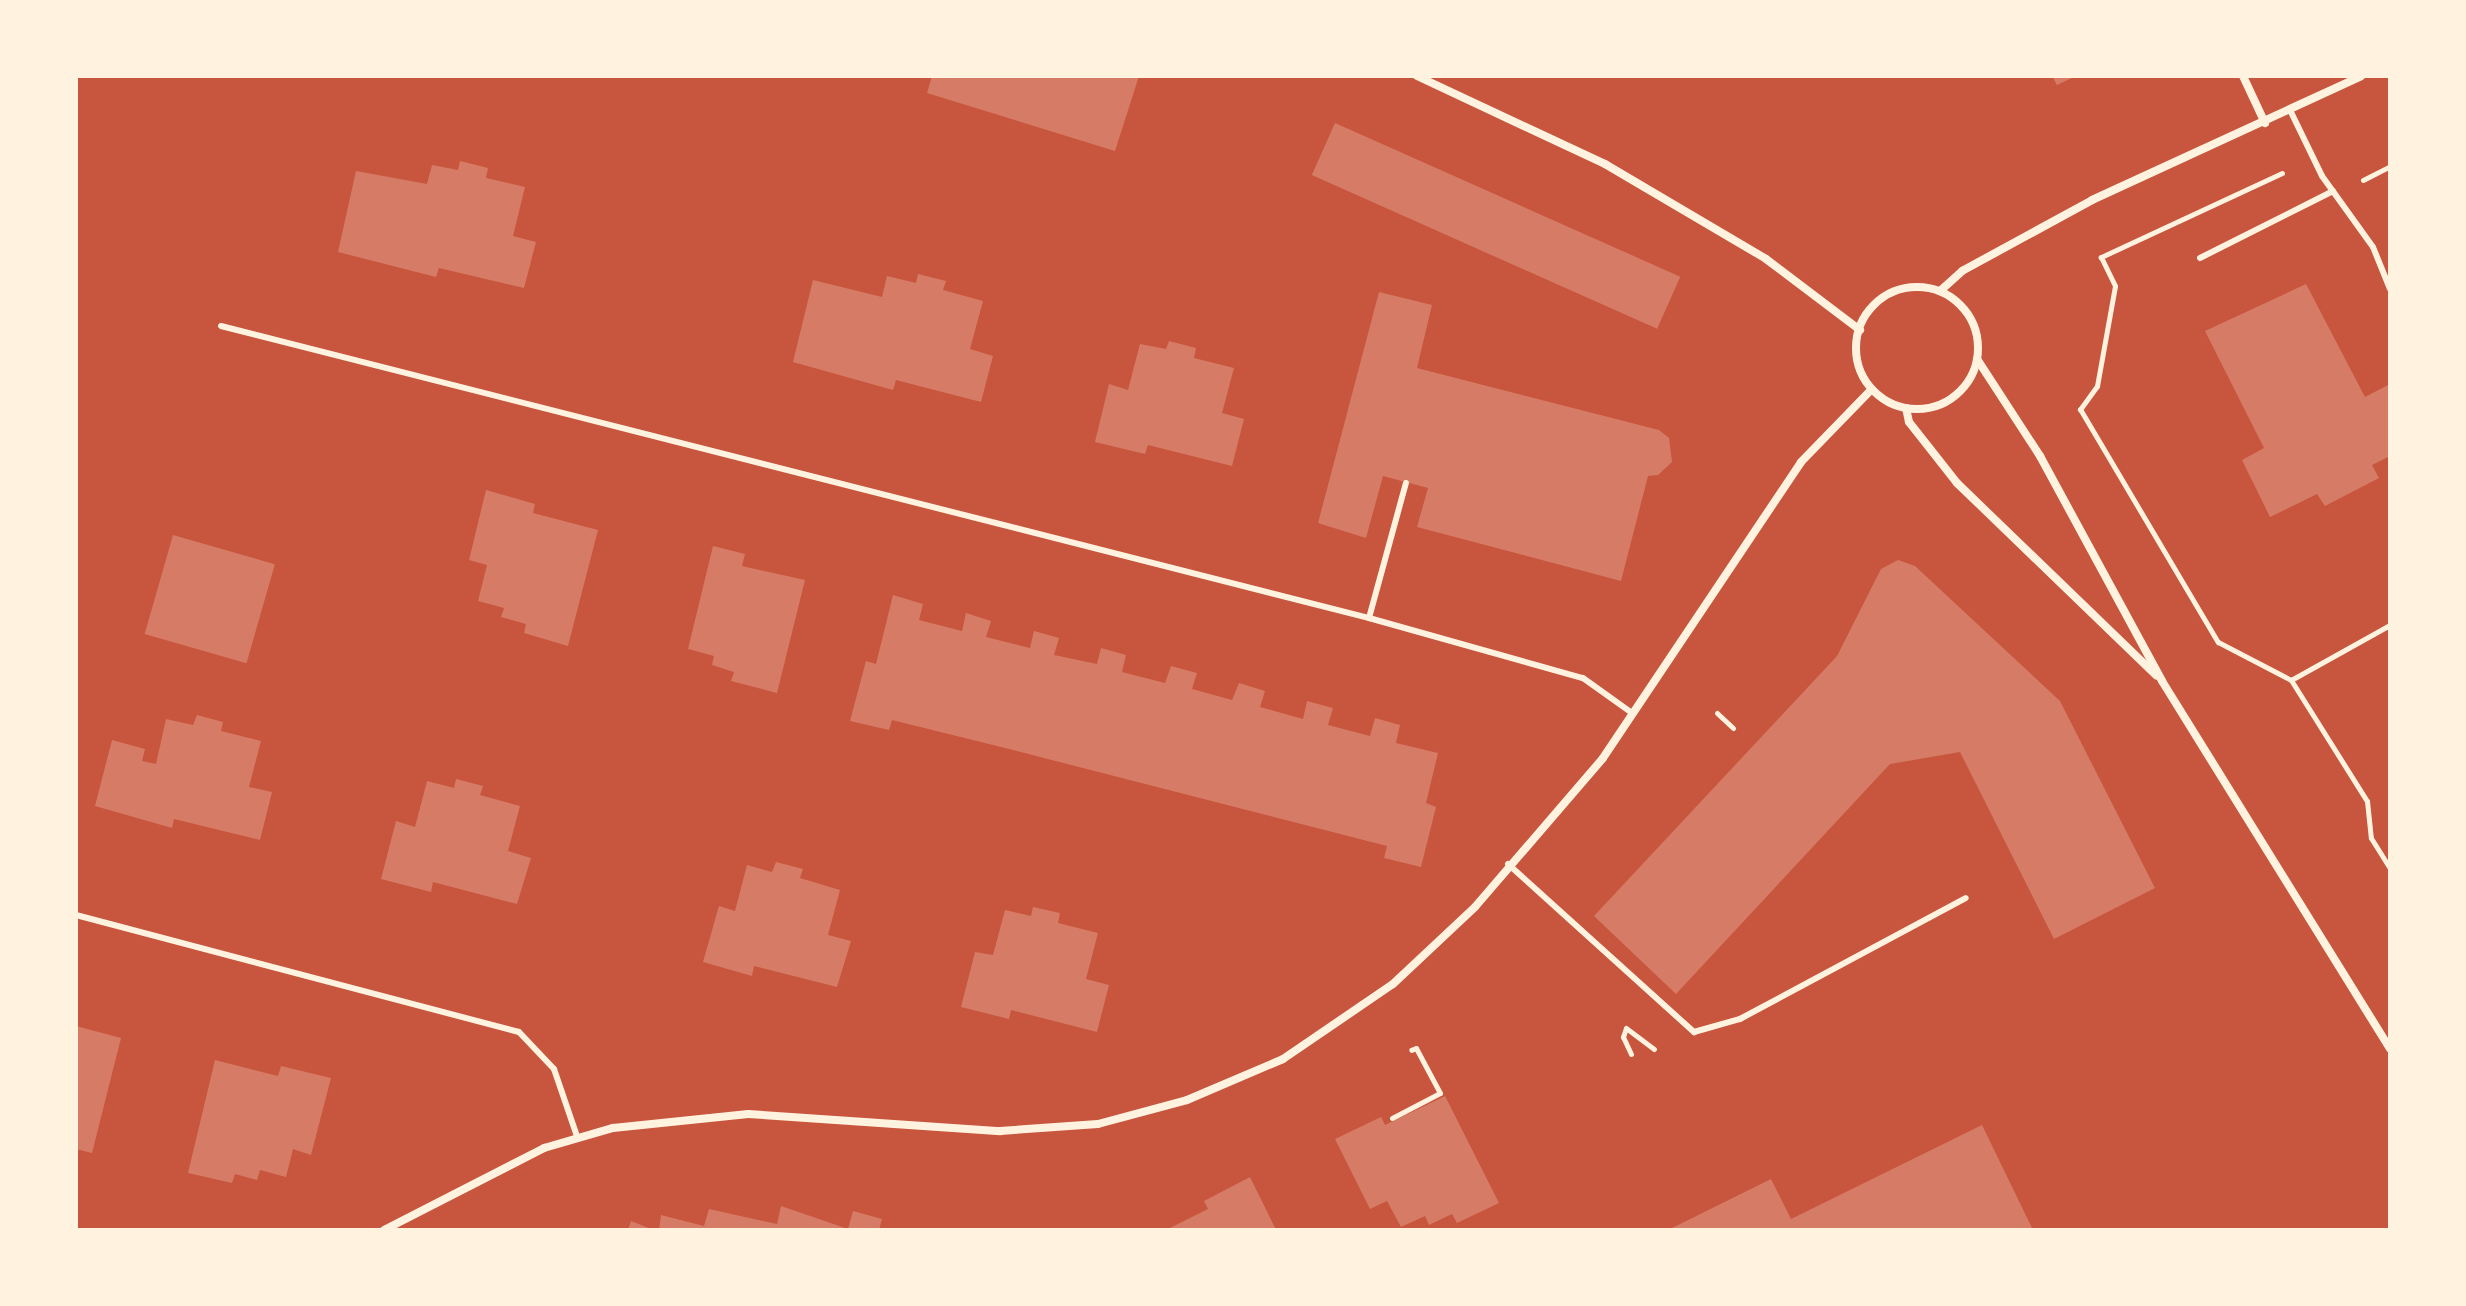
<!DOCTYPE html>
<html>
<head>
<meta charset="utf-8">
<style>
  body { margin:0 }
  #map { position:relative; width:2466px; height:1306px; overflow:hidden; background:#c8553d; font-family:"Space Grotesk",sans-serif }
  div>[style] { position:absolute }
  .building>* { inset:0; background:#d67c66; transform-origin:0 0 }
  .path>* { height:5px; margin:-2.5px; padding:0 2.5px; transform-origin:2.5px; border-radius:2.5px; background:#fff3e0 }
  .service>* { height:6px; margin:-3px; padding:0 3px; transform-origin:3px; border-radius:3px; background:#fff3e0 }
  .minor>* { height:8px; margin:-4px; padding:0 4px; transform-origin:4px; border-radius:4px; background:#fff3e0 }
  .minor>.ring { margin:-4px; padding:0; box-sizing:content-box; background:none; border:8px solid #fff3e0; border-radius:50% }
  span { translate:-50% -50%; white-space:nowrap; text-align:center; line-height:1.15; -webkit-text-stroke:8px #fff3e0; paint-order:stroke }
  .frame { position:absolute; inset:0; border:78px solid #fff3e0; pointer-events:none }
</style>
</head>
<body>
<div id="map">
  <div class="building">
    <i style="clip-path:polygon(932px 76px,1139px 76px,1115px 151px,927px 93px)"></i>
    <i style="clip-path:polygon(2052px 76px,2076px 76px,2057px 85px)"></i>
    <i style="left:1335px;top:123px;width:378px;height:57px;rotate:24deg"></i>
    <i style="clip-path:polygon(460px 161px,488px 168px,486px 178px,525px 187px,513px 236px,536px 242px,524px 288px,439px 268px,436px 277px,338px 252px,356px 171px,427px 184px,432px 165px,458px 170px)"></i>
    <i style="clip-path:polygon(918px 274px,946px 281px,943px 290px,983px 301px,970px 349px,993px 356px,981px 402px,896px 380px,893px 390px,793px 362px,813px 280px,882px 297px,887px 276px,916px 283px)"></i>
    <i style="clip-path:polygon(2306px 284px,2365px 397px,2390px 384px,2390px 456px,2372px 465px,2379px 478px,2325px 506px,2317px 494px,2270px 517px,2242px 460px,2264px 448px,2205px 331px)"></i>
    <i style="clip-path:polygon(1379px 292px,1432px 305px,1417px 368px,1659px 430px,1669px 438px,1672px 462px,1658px 475px,1648px 476px,1621px 581px,1417px 527px,1428px 488px,1383px 476px,1366px 538px,1318px 523px)"></i>
    <i style="clip-path:polygon(1169px 341px,1196px 348px,1194px 358px,1234px 368px,1222px 413px,1244px 419px,1232px 466px,1148px 445px,1145px 454px,1095px 442px,1109px 384px,1128px 390px,1140px 344px,1166px 349px)"></i>
    <i style="clip-path:polygon(486px 490px,535px 504px,533px 513px,598px 530px,568px 646px,524px 633px,526px 624px,501px 617px,504px 608px,478px 601px,487px 565px,469px 560px)"></i>
    <i style="left:173px;top:535px;width:106px;height:103px;rotate:16deg"></i>
    <i style="clip-path:polygon(713px 546px,745px 554px,742px 566px,805px 580px,777px 693px,731px 681px,734px 672px,712px 665px,714px 656px,688px 649px)"></i>
    <i style="clip-path:polygon(1898px 560px,1915px 566px,2060px 701px,2155px 888px,2054px 939px,1960px 752px,1890px 764px,1676px 994px,1594px 916px,1837px 656px,1881px 569px)"></i>
    <i style="clip-path:polygon(893px 595px,923px 604px,919px 620px,962px 631px,966px 613px,991px 621px,986px 637px,1030px 648px,1034px 631px,1059px 638px,1054px 655px,1097px 664px,1101px 648px,1126px 655px,1122px 672px,1165px 683px,1171px 666px,1197px 673px,1192px 689px,1232px 700px,1239px 683px,1265px 691px,1260px 707px,1303px 719px,1307px 701px,1333px 708px,1328px 725px,1370px 736px,1375px 718px,1400px 725px,1396px 743px,1438px 753px,1426px 803px,1436px 807px,1421px 867px,1384px 858px,1387px 846px,1001px 747px,892px 720px,889px 730px,850px 721px,866px 661px,876px 664px)"></i>
    <i style="clip-path:polygon(197px 715px,223px 722px,221px 731px,261px 741px,249px 787px,272px 792px,260px 840px,174px 819px,172px 828px,95px 806px,112px 740px,145px 749px,142px 761px,156px 764px,166px 719px,193px 725px)"></i>
    <i style="clip-path:polygon(456px 779px,483px 786px,480px 795px,520px 806px,508px 851px,531px 858px,517px 904px,433px 882px,431px 892px,381px 879px,396px 821px,415px 827px,427px 781px,454px 788px)"></i>
    <i style="clip-path:polygon(776px 862px,803px 869px,800px 878px,840px 890px,828px 935px,851px 941px,837px 987px,754px 966px,752px 976px,703px 962px,719px 906px,735px 911px,747px 865px,772px 872px)"></i>
    <i style="clip-path:polygon(1033px 907px,1060px 913px,1058px 923px,1098px 933px,1086px 979px,1109px 985px,1097px 1032px,1011px 1010px,1009px 1019px,961px 1007px,975px 952px,993px 955px,1005px 910px,1031px 916px)"></i>
    <i style="clip-path:polygon(76px 1026px,121px 1038px,92px 1153px,76px 1149px)"></i>
    <i style="clip-path:polygon(215px 1060px,278px 1076px,281px 1066px,331px 1078px,311px 1155px,293px 1149px,286px 1177px,260px 1170px,257px 1180px,235px 1174px,232px 1183px,188px 1173px)"></i>
    <i style="clip-path:polygon(1445px 1096px,1499px 1203px,1457px 1223px,1452px 1214px,1429px 1225px,1425px 1216px,1401px 1227px,1387px 1201px,1370px 1209px,1335px 1139px,1381px 1117px,1385px 1125px)"></i>
    <i style="clip-path:polygon(1982px 1125px,2033px 1230px,1668px 1230px,1771px 1179px,1791px 1219px)"></i>
    <i style="clip-path:polygon(1250px 1177px,1276px 1230px,1166px 1230px,1208px 1209px,1204px 1201px)"></i>
    <i style="clip-path:polygon(781px 1206px,848px 1229px,853px 1211px,882px 1219px,879px 1230px,659px 1230px,661px 1215px,704px 1226px,709px 1209px,777px 1224px)"></i>
    <i style="clip-path:polygon(631px 1221px,654px 1230px,628px 1230px)"></i>
  </div>
  <div class="path">
    <i style="left:2282px;top:173px;width:200px;rotate:155.1deg"></i>
    <i style="left:2101px;top:257px;width:32px;rotate:64deg"></i>
    <i style="left:2115px;top:286px;width:102px;rotate:100.2deg"></i>
    <i style="left:2097px;top:386px;width:29px;rotate:126deg"></i>
    <i style="left:2080px;top:409px;width:271px;rotate:59.4deg"></i>
    <i style="left:2218px;top:642px;width:82px;rotate:27.5deg"></i>
    <i style="left:2291px;top:680px;width:143px;rotate:57.9deg"></i>
    <i style="left:2367px;top:801px;width:37px;rotate:84deg"></i>
    <i style="left:2371px;top:838px;width:36px;rotate:58deg"></i>
    <i style="left:2363px;top:180px;width:30px;rotate:-27deg"></i>
    <i style="left:2291px;top:680px;width:113px;rotate:-29.1deg"></i>
    <i style="left:1717px;top:713px;width:22px;rotate:43deg"></i>
    <i style="left:1631px;top:1054px;width:19px;rotate:-115deg"></i>
    <i style="left:1623px;top:1037px;width:9px;rotate:-72deg"></i>
    <i style="left:1626px;top:1028px;width:35px;rotate:37deg"></i>
    <i style="left:1392px;top:1118px;width:54px;rotate:-27.5deg"></i>
    <i style="left:1440px;top:1093px;width:51px;rotate:-118.1deg"></i>
    <i style="left:1416px;top:1048px;width:5px;rotate:158deg"></i>
  </div>
  <div class="service">
    <i style="left:2290px;top:110px;width:73px;rotate:64.1deg"></i>
    <i style="left:2322px;top:176px;width:87px;rotate:54.3deg"></i>
    <i style="left:2373px;top:247px;width:45px;rotate:68deg"></i>
    <i style="left:2200px;top:258px;width:149px;rotate:-26.7deg"></i>
    <i style="left:221px;top:326px;width:1185px;rotate:14.27deg"></i>
    <i style="left:1369px;top:618px;width:222px;rotate:15.7deg"></i>
    <i style="left:1583px;top:678px;width:60px;rotate:35.5deg"></i>
    <i style="left:1369px;top:618px;width:140px;rotate:-74.7deg"></i>
    <i style="left:1508px;top:864px;width:251px;rotate:42.1deg"></i>
    <i style="left:1694px;top:1032px;width:48px;rotate:-15.8deg"></i>
    <i style="left:1740px;top:1019px;width:256px;rotate:-28.2deg"></i>
    <i style="left:76px;top:915px;width:458px;rotate:14.8deg"></i>
    <i style="left:519px;top:1032px;width:51px;rotate:46.6deg"></i>
    <i style="left:554px;top:1069px;width:71px;rotate:71.1deg"></i>
  </div>
  <div class="minor">
    <i style="left:1417px;top:76px;width:208px;rotate:25.1deg"></i>
    <i style="left:1605px;top:164px;width:187px;rotate:30.5deg"></i>
    <i style="left:1766px;top:259px;width:118px;rotate:37.1deg"></i>
    <i style="left:2243px;top:76px;width:52px;rotate:64.9deg"></i>
    <i class="ring" style="left:1856px;top:287px;width:114px;height:114px"></i>
    <i style="left:1940px;top:291px;width:30px;rotate:-42deg"></i>
    <i style="left:1962px;top:271px;width:148px;rotate:-28.6deg"></i>
    <i style="left:2092px;top:200px;width:296px;rotate:-24.7deg"></i>
    <i style="left:1977px;top:359px;width:116px;rotate:57deg"></i>
    <i style="left:2040px;top:456px;width:256px;rotate:61.5deg"></i>
    <i style="left:2162px;top:681px;width:433px;rotate:58.2deg"></i>
    <i style="left:1906px;top:408px;width:14px;rotate:78deg"></i>
    <i style="left:1909px;top:422px;width:78px;rotate:51.8deg"></i>
    <i style="left:1957px;top:483px;width:277px;rotate:44deg"></i>
    <i style="left:384px;top:1230px;width:180px;rotate:-27.1deg"></i>
    <i style="left:544px;top:1148px;width:72px;rotate:-16.2deg"></i>
    <i style="left:613px;top:1128px;width:136px;rotate:-5.9deg"></i>
    <i style="left:748px;top:1114px;width:253px;rotate:3.9deg"></i>
    <i style="left:1000px;top:1131px;width:98px;rotate:-4.1deg"></i>
    <i style="left:1098px;top:1124px;width:92px;rotate:-15.1deg"></i>
    <i style="left:1187px;top:1100px;width:104px;rotate:-23.1deg"></i>
    <i style="left:1283px;top:1059px;width:133px;rotate:-34.3deg"></i>
    <i style="left:1393px;top:984px;width:112px;rotate:-43.2deg"></i>
    <i style="left:1475px;top:907px;width:196px;rotate:-49.3deg"></i>
    <i style="left:1603px;top:758px;width:356px;rotate:-56.2deg"></i>
    <i style="left:1801px;top:462px;width:100px;rotate:-45.8deg"></i>
  </div>
  <div class="frame"></div>
</div>
</body>
</html>
